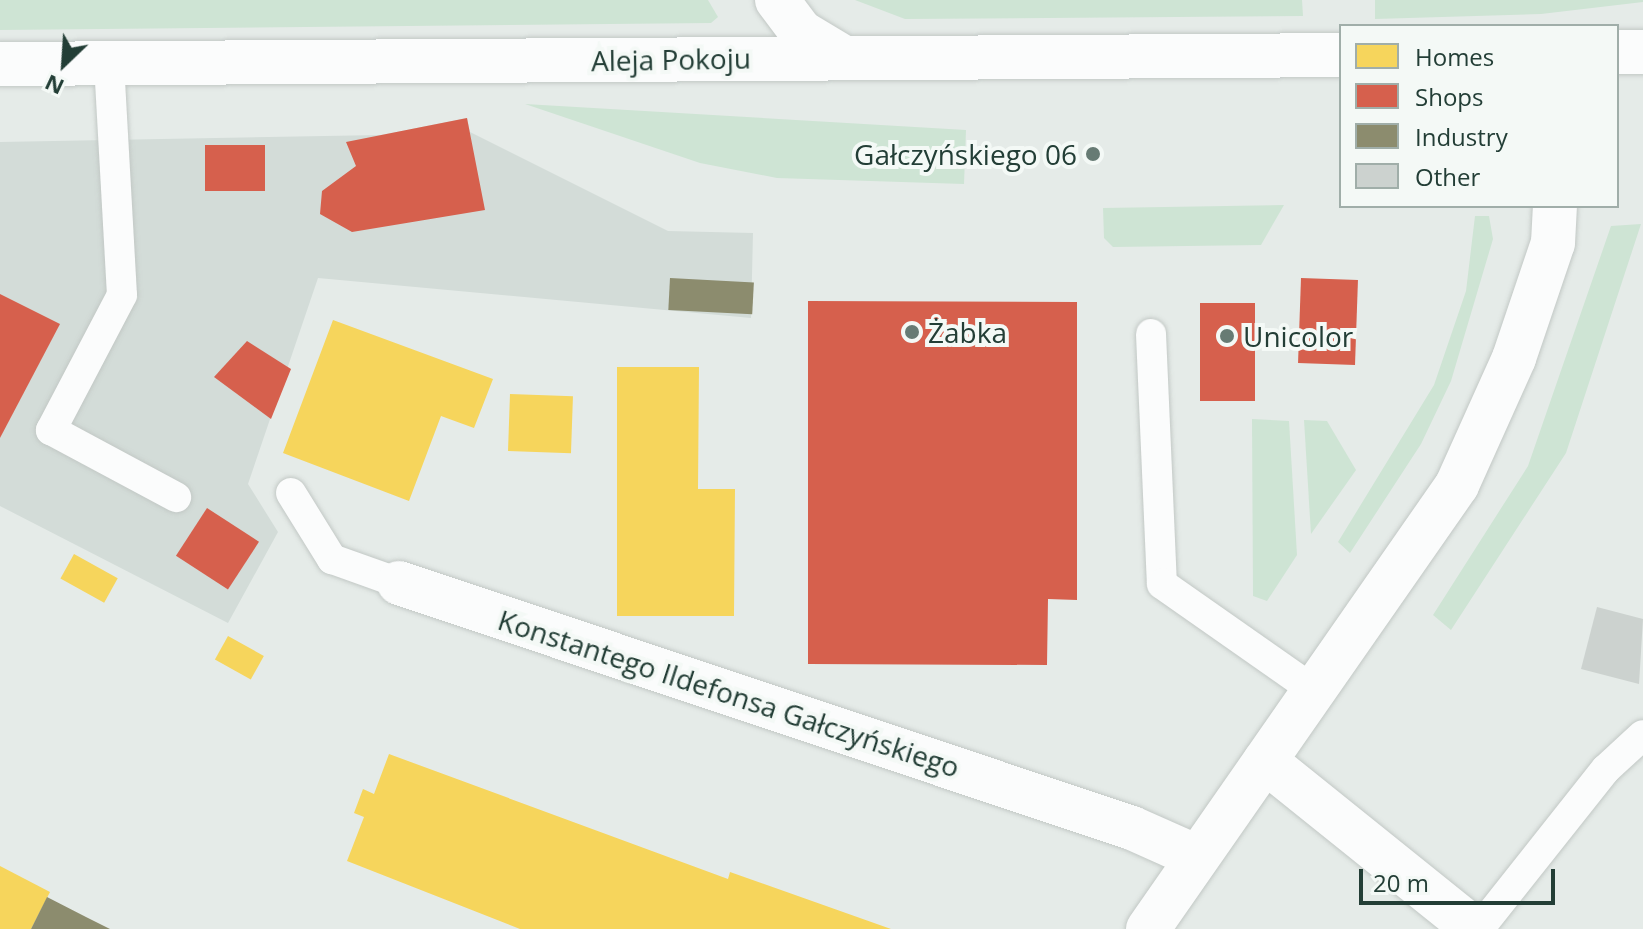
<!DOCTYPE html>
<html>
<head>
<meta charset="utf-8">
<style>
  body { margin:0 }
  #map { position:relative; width:1643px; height:929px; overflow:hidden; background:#e5ebe8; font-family:"Open Sans",sans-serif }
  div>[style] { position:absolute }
  .built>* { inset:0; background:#d3dcd8 }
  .green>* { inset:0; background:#cee4d4 }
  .homes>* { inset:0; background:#f6d55c; transform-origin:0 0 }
  .shops>* { inset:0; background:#d6604d; transform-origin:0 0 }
  .industry>* { inset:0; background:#8c8c6e; transform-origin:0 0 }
  .building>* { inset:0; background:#ccd2cf }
  .roads { filter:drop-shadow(0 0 2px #c2c8c5) drop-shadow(0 0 2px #c2c8c5) }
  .lane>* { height:30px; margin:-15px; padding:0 15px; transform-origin:15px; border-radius:15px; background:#fbfcfc }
  .street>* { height:44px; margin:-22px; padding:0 22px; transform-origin:22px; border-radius:22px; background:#fbfcfc }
  .secondary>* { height:44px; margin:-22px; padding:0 22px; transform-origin:22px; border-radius:22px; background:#fbfcfc }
  .dots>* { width:22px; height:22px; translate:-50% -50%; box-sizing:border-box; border:4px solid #f4f9f6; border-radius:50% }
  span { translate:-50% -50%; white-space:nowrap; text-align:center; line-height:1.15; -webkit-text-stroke:8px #f4f9f6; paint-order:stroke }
  .street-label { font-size:28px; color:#233e36 }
  .poi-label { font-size:28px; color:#233e36 }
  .right { translate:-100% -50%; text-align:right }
  .left { translate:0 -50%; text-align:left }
  .legend { position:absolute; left:1339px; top:24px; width:280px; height:184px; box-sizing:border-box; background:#f4f9f6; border:2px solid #a0aea9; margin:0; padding:10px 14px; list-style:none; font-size:24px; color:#233e36 }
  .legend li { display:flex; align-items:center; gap:16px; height:40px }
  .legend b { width:40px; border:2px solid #a0aea9 }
  .north { position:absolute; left:24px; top:24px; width:80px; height:80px; -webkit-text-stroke:6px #f4f9f6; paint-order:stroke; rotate:205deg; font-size:22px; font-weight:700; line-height:32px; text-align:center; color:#233e36 }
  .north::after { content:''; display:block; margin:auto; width:28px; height:36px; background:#233e36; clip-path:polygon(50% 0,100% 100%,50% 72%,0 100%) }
  .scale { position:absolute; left:1359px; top:869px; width:196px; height:36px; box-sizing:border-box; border:4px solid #233e36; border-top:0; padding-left:10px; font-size:24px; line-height:28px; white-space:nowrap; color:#233e36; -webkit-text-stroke:6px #f4f9f6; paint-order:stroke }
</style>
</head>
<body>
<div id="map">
  <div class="built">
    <i style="clip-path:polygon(467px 118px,470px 132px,668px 231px,753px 233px,751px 318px,318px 278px,248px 484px,278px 532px,228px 623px,0 506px,0 142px,381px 135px)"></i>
  </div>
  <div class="green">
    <i style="clip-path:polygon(0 0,708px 0,718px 17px,711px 23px,0 30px)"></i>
    <i style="clip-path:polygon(855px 0,1302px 0,1303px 16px,905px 19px)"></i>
    <i style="clip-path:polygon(1375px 0,1643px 0,1643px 2px,1541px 14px,1375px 19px)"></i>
    <i style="clip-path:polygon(525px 104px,966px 130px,964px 184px,777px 178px,700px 163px)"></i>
    <i style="clip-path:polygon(1284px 205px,1261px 245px,1113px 247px,1104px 238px,1103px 208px)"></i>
    <i style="clip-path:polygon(1475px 216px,1489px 216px,1493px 239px,1451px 381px,1421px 444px,1350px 553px,1338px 542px,1434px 385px,1466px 291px)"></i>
    <i style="clip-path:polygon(1641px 224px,1566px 453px,1451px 630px,1433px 615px,1528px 466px,1611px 226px)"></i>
    <i style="clip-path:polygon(1252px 419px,1289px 421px,1297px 555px,1267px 601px,1253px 596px)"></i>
    <i style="clip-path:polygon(1304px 420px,1327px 421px,1356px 470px,1311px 534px)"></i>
  </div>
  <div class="homes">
    <i style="clip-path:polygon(333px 320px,493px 379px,474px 428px,441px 416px,409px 501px,283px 453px)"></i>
    <i style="clip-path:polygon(617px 367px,699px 367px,698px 489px,735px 489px,734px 616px,617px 616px)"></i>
    <i style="left:510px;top:394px;width:63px;height:57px;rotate:2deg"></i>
    <i style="left:74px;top:554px;width:50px;height:28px;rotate:29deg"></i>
    <i style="left:228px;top:636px;width:41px;height:27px;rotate:29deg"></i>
    <i style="clip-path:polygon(389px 754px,728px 879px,730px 872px,891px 929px,520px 929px,347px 861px,364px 817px,354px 813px,363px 789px,374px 794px)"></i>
    <i style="clip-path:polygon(0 866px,50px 892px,31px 929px,0 929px)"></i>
  </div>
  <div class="shops">
    <i style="clip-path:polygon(467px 118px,485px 210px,352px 232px,320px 214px,322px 191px,356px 166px,346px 142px)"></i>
    <i style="left:265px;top:145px;width:46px;height:60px;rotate:90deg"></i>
    <i style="left:1301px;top:278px;width:57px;height:85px;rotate:2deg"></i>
    <i style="clip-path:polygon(0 294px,60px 324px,0 438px)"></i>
    <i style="clip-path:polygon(808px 301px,1077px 302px,1077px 600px,1048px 599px,1047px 665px,808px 664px)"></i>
    <i style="left:1255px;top:303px;width:98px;height:55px;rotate:90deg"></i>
    <i style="clip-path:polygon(247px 341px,291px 369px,271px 419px,214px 377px)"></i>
    <i style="left:207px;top:508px;width:62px;height:57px;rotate:33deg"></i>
  </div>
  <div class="industry">
    <i style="left:670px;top:278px;width:84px;height:32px;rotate:3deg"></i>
    <i style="clip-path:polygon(47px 897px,86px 917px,110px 929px,31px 929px)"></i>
  </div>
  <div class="building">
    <i style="clip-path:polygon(1597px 607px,1643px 619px,1639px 684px,1581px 669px)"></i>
  </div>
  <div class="roads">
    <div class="lane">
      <i style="left:109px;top:63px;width:232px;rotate:86.8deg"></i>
      <i style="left:122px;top:295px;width:153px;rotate:117.7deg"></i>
      <i style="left:51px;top:430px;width:142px;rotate:28.2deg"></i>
      <i style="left:1151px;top:334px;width:250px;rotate:87.5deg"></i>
      <i style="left:1162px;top:584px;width:187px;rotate:35deg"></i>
      <i style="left:291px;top:493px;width:78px;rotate:58.2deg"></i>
      <i style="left:332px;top:559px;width:71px;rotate:19.7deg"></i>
      <i style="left:1479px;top:929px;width:204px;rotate:-51.6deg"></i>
      <i style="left:1606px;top:769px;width:50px;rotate:-42.6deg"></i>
    </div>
    <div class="street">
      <i style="left:399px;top:583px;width:773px;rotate:18.48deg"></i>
      <i style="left:1132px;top:828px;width:71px;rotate:24deg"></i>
      <i style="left:1265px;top:761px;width:268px;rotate:38.8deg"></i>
      <i style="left:1148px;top:929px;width:541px;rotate:-55.16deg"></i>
      <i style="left:1457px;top:485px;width:139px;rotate:-65.8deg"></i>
      <i style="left:1514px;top:358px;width:121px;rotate:-71.3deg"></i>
      <i style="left:1553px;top:243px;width:37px;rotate:-87deg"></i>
    </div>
    <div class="secondary">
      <i style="left:777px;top:0;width:40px;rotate:53deg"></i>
      <i style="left:801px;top:32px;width:49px;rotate:30.8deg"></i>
      <i style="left:1617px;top:52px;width:26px"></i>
      <i style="left:0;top:64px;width:1341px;rotate:-0.38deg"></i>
    </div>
  </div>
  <div class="dots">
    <i style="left:1093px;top:154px;background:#677b74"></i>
    <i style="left:912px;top:332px;background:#677b74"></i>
    <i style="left:1227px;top:336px;background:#677b74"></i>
  </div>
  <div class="street-label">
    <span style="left:671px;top:59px;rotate:-1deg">Aleja Pokoju</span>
    <span style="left:729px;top:693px;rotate:18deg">Konstantego Ildefonsa Gałczyńskiego</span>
  </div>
  <div class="poi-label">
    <span class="right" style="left:1077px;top:154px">Gałczyńskiego 06</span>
    <span class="left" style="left:928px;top:332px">Żabka</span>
    <span class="left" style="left:1243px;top:336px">Unicolor</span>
  </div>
  <ul class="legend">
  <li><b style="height:22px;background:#f6d55c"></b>Homes</li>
  <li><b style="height:22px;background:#d6604d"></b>Shops</li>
  <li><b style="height:22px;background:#8c8c6e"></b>Industry</li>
  <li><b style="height:22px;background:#ccd2cf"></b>Other</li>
  </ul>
  <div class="north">N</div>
  <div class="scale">20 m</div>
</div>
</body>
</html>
